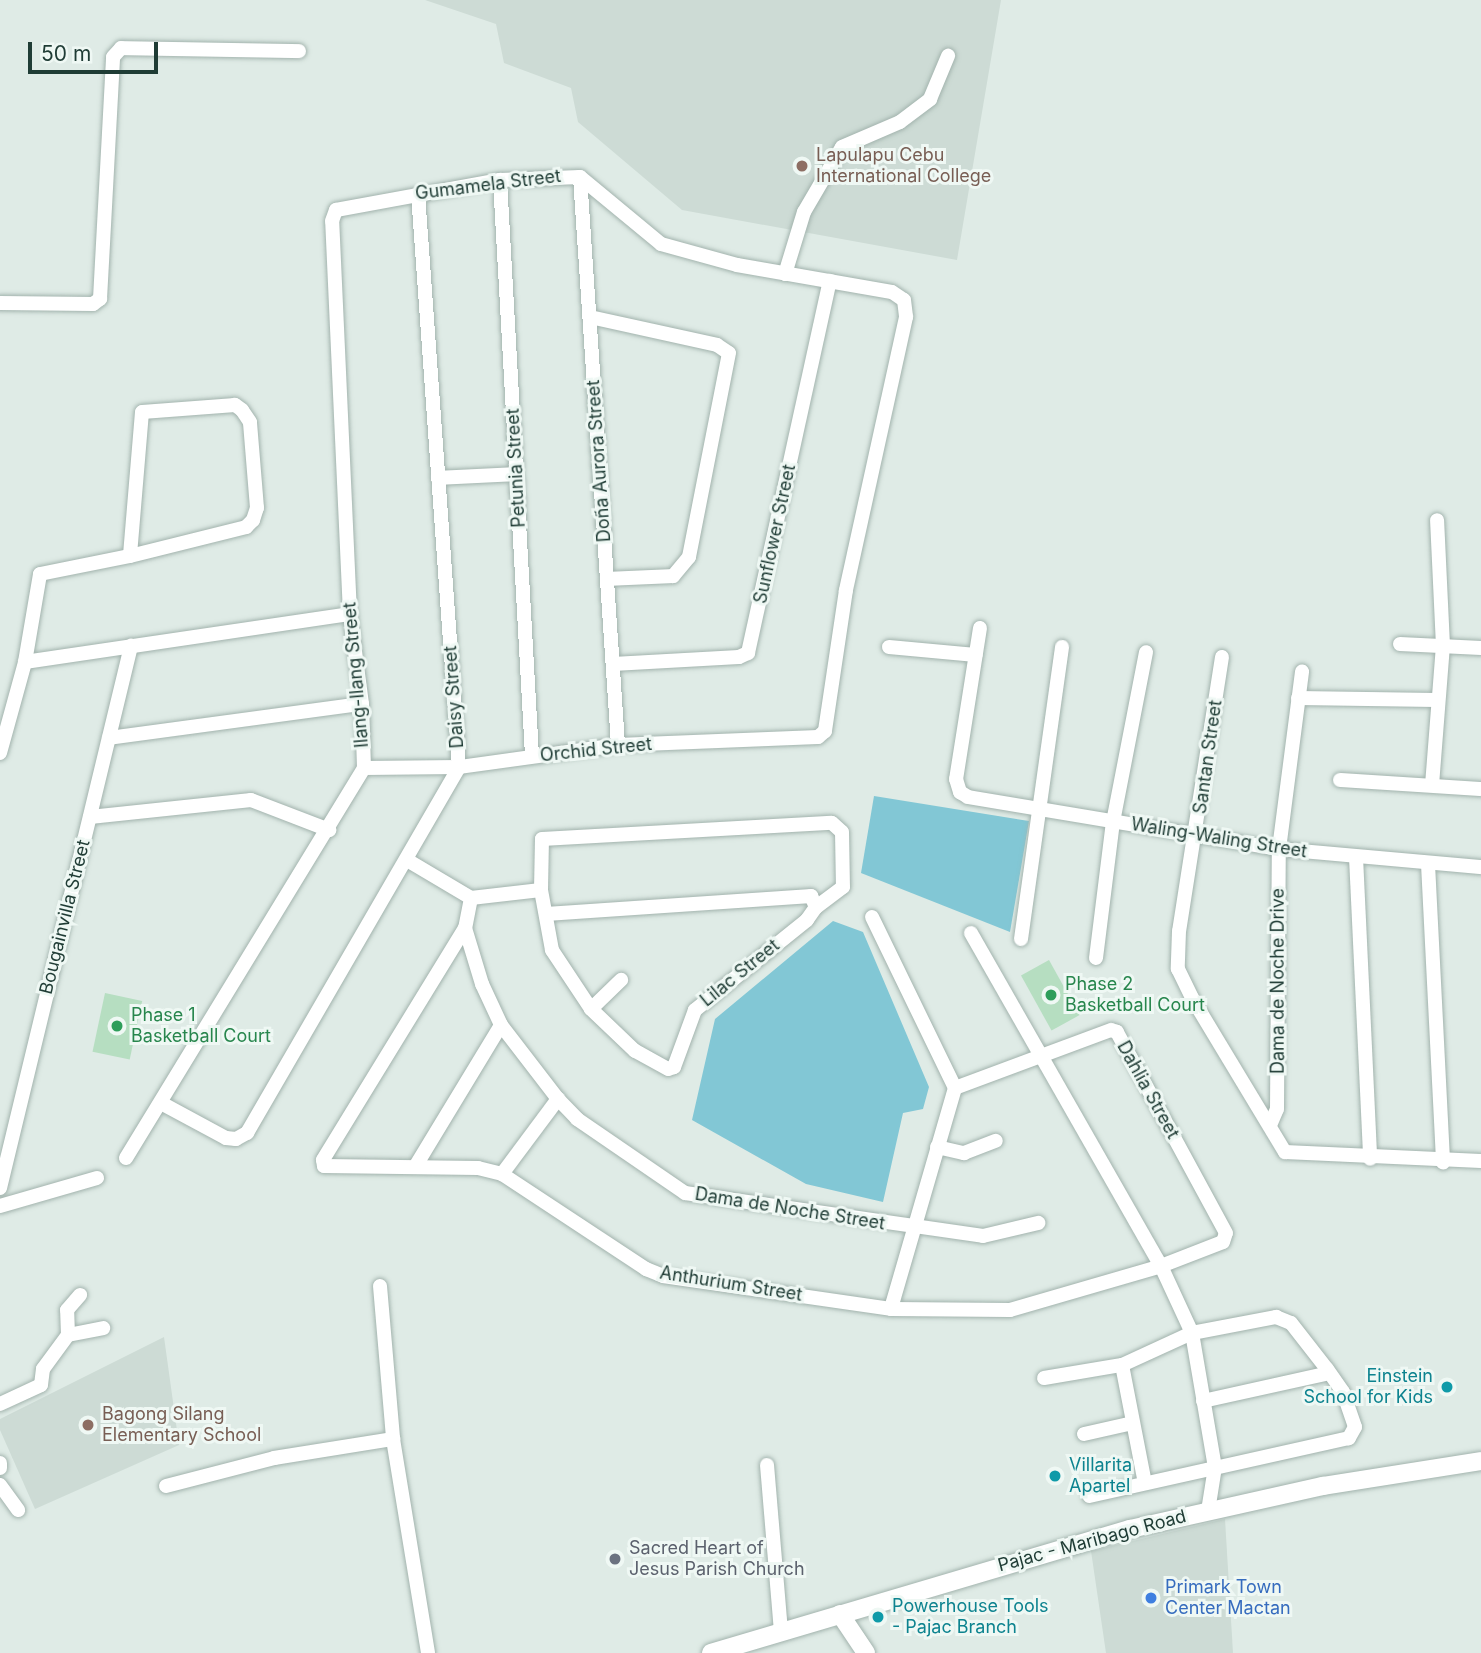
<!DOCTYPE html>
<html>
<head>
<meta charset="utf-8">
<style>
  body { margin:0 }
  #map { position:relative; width:1481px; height:1653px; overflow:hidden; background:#dfebe6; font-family:Inter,sans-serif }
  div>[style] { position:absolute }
  .built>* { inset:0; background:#cddbd5 }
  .green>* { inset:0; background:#b6dec1; transform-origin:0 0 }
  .water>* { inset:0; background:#82c7d5 }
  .roads { filter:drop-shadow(0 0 2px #a2b3ad) drop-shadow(0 0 2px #a2b3ad) }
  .minor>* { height:14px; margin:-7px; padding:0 7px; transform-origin:7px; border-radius:7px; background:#fff }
  .tertiary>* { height:18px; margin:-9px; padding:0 9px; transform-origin:9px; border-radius:9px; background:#fff }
  .dots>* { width:19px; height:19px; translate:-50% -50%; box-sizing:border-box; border:4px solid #eff8f4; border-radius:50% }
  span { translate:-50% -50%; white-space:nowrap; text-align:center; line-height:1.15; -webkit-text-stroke:6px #eff8f4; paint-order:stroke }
  .education-label { font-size:18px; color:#785e54 }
  .left { translate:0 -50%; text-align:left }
  .street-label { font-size:18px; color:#1f3c35 }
  .leisure-label { font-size:18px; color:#27864d }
  .culture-label { font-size:18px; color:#0d838f }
  .right { translate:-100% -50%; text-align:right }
  .worship-label { font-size:18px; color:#5b616d }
  .shop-label { font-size:18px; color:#366cbe }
  .scale { position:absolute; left:28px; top:42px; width:130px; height:32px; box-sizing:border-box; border:4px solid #1f3c35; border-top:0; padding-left:9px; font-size:21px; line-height:24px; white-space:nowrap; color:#1f3c35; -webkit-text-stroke:5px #eff8f4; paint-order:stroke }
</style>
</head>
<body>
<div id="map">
  <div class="built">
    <i style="clip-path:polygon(425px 0,1001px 0,957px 260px,682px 210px,578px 122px,571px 88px,504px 63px,496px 24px)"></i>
    <i style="clip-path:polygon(164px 1337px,179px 1445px,35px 1509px,0 1430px,0 1419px)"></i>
    <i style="clip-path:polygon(1225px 1519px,1233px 1653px,1106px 1653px,1091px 1551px)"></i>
  </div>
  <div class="green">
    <i style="left:1049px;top:960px;width:63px;height:32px;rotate:61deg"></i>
    <i style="left:105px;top:993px;width:38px;height:60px;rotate:12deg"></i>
  </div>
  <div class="water">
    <i style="clip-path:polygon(874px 796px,1029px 821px,1010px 932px,861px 873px)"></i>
    <i style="clip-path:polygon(833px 921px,863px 932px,929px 1087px,923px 1109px,903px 1113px,883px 1202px,806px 1184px,692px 1120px,715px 1019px)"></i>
  </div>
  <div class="roads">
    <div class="minor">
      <i style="left:580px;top:177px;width:569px;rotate:86.17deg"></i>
      <i style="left:500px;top:180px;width:577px;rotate:86.82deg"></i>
      <i style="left:785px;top:274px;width:65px;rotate:-73deg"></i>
      <i style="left:804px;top:212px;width:75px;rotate:-59.7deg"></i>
      <i style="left:842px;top:147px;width:63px;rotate:-23.3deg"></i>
      <i style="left:900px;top:122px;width:38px;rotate:-37deg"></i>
      <i style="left:930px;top:99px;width:47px;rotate:-67.3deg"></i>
      <i style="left:0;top:303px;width:93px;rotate:0.6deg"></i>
      <i style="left:93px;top:304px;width:9px;rotate:-36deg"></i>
      <i style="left:100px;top:299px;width:242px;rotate:-86.9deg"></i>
      <i style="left:113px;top:57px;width:12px;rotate:-48deg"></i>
      <i style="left:121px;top:48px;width:178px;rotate:1deg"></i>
      <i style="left:590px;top:317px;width:130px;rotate:12.4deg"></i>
      <i style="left:717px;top:345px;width:14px;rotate:34deg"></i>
      <i style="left:729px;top:353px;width:208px;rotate:101.1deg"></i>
      <i style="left:689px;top:557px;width:25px;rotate:130deg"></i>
      <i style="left:673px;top:576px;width:66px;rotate:177.4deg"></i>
      <i style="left:438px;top:478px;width:78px;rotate:-2.9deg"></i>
      <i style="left:980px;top:628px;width:153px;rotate:99deg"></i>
      <i style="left:956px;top:779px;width:14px;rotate:73deg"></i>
      <i style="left:960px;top:792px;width:9px;rotate:32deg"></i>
      <i style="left:968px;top:797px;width:315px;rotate:9.5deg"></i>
      <i style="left:1279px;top:849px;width:203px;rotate:5.1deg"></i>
      <i style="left:1400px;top:644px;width:81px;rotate:2.8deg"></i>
      <i style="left:889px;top:647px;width:87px;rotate:5.3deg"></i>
      <i style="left:1222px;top:657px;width:277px;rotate:98.9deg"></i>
      <i style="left:1179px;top:931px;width:38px;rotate:92deg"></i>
      <i style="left:1178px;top:969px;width:32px;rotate:64deg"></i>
      <i style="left:1192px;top:998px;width:180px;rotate:58.9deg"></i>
      <i style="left:1285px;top:1152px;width:196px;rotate:2.6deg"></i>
      <i style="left:25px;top:662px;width:329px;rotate:-8.4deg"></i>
      <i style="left:613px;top:664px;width:126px;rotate:-3.2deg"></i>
      <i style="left:739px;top:657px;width:10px;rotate:-24deg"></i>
      <i style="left:748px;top:653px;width:381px;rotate:-77.6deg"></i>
      <i style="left:1298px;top:698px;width:138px;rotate:0.8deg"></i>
      <i style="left:109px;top:738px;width:255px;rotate:-7.7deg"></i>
      <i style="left:0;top:753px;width:94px;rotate:-74.6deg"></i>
      <i style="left:25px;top:662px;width:89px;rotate:-80.3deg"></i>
      <i style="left:40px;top:574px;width:92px;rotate:-11.3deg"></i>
      <i style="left:130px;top:556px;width:120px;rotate:-14deg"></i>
      <i style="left:246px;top:527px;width:10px;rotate:-45deg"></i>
      <i style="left:253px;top:520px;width:13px;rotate:-72deg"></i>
      <i style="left:257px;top:508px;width:86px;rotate:-94.7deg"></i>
      <i style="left:250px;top:422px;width:14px;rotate:-124deg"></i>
      <i style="left:242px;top:410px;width:9px;rotate:-144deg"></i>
      <i style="left:235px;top:405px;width:93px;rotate:175.7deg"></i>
      <i style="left:142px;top:412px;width:144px;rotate:94.8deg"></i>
      <i style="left:1340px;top:780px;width:141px;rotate:3.7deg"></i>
      <i style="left:1432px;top:785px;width:139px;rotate:-85.5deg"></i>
      <i style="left:1443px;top:646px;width:126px;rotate:-92.7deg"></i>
      <i style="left:90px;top:817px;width:162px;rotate:-6deg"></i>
      <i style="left:251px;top:800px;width:84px;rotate:21deg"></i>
      <i style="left:1356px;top:857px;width:302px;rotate:87.3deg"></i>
      <i style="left:407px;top:860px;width:74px;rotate:30.7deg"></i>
      <i style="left:471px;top:898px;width:70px;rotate:-6.5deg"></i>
      <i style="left:1428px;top:864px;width:299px;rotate:87.1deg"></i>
      <i style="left:471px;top:898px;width:31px;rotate:101deg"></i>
      <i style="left:465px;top:928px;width:272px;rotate:121.5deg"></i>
      <i style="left:323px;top:1160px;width:6px;rotate:81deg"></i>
      <i style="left:324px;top:1166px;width:154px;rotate:0.7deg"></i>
      <i style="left:478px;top:1168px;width:25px;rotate:14deg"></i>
      <i style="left:502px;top:1174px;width:173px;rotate:33.4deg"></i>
      <i style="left:646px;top:1269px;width:18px;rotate:22deg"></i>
      <i style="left:663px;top:1276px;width:230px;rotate:8.2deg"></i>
      <i style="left:891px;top:1309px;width:119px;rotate:0.5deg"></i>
      <i style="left:1010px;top:1310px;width:157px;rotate:-16.2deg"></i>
      <i style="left:1161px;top:1266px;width:66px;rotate:-21.2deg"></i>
      <i style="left:1223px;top:1242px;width:9px;rotate:-72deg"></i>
      <i style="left:1226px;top:1233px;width:229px;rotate:-118.5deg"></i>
      <i style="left:1117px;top:1032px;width:6px;rotate:-162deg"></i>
      <i style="left:1111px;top:1030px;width:166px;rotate:159.6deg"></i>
      <i style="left:546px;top:914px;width:266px;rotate:-3.9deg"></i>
      <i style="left:811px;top:896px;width:12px;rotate:66deg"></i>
      <i style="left:816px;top:907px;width:16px;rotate:125deg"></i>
      <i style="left:807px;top:920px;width:144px;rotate:141.2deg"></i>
      <i style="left:695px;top:1010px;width:61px;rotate:110.2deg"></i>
      <i style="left:674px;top:1067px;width:6px;rotate:162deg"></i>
      <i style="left:668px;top:1069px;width:38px;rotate:-151deg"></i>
      <i style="left:635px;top:1051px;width:61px;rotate:-136.3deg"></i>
      <i style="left:591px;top:1009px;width:71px;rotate:-123.5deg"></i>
      <i style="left:552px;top:950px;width:61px;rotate:-100.4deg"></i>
      <i style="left:541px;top:890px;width:51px;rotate:-88.9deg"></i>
      <i style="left:542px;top:839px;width:290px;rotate:-3.2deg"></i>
      <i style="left:832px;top:823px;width:13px;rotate:42deg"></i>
      <i style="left:842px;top:832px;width:55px;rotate:89deg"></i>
      <i style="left:843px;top:887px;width:34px;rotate:143deg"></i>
      <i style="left:872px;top:917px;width:190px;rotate:64.1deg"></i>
      <i style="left:955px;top:1088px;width:230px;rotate:106.2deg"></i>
      <i style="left:465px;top:928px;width:59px;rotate:73.1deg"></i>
      <i style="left:482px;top:984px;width:45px;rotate:65.1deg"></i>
      <i style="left:501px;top:1025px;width:93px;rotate:52.4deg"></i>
      <i style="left:558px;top:1099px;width:28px;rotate:46deg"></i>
      <i style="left:577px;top:1119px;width:131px;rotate:34.4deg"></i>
      <i style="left:685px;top:1193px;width:301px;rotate:8.2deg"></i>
      <i style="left:983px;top:1236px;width:57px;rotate:-13.3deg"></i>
      <i style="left:971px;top:933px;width:383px;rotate:60.3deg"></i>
      <i style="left:1161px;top:1266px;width:74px;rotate:65.2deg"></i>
      <i style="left:1192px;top:1333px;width:136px;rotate:80.3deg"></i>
      <i style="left:1215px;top:1467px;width:45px;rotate:99deg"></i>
      <i style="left:1021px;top:939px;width:295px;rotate:-82deg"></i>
      <i style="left:1096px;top:958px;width:137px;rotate:-82.9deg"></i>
      <i style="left:1113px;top:822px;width:173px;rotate:-79deg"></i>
      <i style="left:591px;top:1009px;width:42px;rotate:-44deg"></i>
      <i style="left:161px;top:1103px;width:74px;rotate:28.3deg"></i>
      <i style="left:226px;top:1138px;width:10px;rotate:6deg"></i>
      <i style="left:236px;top:1139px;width:13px;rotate:-29deg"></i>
      <i style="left:247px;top:1133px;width:423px;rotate:-59.9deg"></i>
      <i style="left:459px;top:767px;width:574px;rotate:-94.09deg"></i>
      <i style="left:1271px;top:1123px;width:15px;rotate:-67deg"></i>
      <i style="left:1277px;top:1109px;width:260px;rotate:-89.6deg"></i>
      <i style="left:1279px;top:849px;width:179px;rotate:-82.6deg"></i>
      <i style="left:937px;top:1147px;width:28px;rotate:13deg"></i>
      <i style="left:964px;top:1153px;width:34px;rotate:-21deg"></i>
      <i style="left:126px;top:1158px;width:457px;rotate:-58.6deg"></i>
      <i style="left:364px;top:768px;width:64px;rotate:-91.8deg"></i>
      <i style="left:362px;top:704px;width:91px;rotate:-97.6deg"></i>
      <i style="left:350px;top:614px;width:393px;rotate:-92.6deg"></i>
      <i style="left:332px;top:221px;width:12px;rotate:-70deg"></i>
      <i style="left:336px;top:210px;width:167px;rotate:-10.4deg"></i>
      <i style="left:500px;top:180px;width:80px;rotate:-2.1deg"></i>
      <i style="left:580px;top:177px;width:105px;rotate:39.6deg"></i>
      <i style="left:661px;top:244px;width:79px;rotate:15.4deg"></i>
      <i style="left:737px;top:265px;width:157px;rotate:9.9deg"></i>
      <i style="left:892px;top:292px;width:14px;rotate:34deg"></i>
      <i style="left:904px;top:300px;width:17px;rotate:83deg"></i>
      <i style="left:906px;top:317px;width:280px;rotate:102.4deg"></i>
      <i style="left:846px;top:590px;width:143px;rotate:98.5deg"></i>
      <i style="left:825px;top:731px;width:9px;rotate:139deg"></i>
      <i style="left:818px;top:737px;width:200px;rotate:177.7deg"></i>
      <i style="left:618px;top:745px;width:161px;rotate:172.1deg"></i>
      <i style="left:459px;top:767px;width:95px;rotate:179.4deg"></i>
      <i style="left:415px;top:1167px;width:166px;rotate:-58.8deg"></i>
      <i style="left:502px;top:1174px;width:94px;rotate:-53.3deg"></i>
      <i style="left:0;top:1188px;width:558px;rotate:-76.41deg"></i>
      <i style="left:0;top:1206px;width:101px;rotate:-16.1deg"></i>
      <i style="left:380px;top:1286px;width:154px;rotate:85.1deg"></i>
      <i style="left:393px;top:1439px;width:217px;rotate:80.7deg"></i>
      <i style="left:68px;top:1335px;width:36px;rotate:-11deg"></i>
      <i style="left:1122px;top:1365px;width:120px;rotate:79deg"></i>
      <i style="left:1044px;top:1378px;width:79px;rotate:-9.5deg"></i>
      <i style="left:1122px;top:1365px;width:77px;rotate:-24.6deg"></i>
      <i style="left:1192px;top:1333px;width:86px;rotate:-10.8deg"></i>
      <i style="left:1276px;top:1317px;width:16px;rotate:22deg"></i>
      <i style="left:1291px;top:1323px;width:58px;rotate:52deg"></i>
      <i style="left:1327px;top:1369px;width:28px;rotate:55deg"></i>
      <i style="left:1343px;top:1392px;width:37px;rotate:71deg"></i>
      <i style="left:1355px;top:1427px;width:13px;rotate:119deg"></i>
      <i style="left:1349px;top:1438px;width:266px;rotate:167.4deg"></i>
      <i style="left:1203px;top:1401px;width:129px;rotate:-12.5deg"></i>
      <i style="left:0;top:1404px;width:45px;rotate:-24.9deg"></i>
      <i style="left:41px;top:1385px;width:16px;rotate:-83deg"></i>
      <i style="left:43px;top:1369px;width:42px;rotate:-53.7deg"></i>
      <i style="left:68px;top:1335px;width:25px;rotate:-92deg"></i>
      <i style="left:67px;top:1310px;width:20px;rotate:-49deg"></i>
      <i style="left:1084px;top:1434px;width:50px;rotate:-12.7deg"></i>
      <i style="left:0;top:1463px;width:5px;rotate:90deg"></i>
      <i style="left:767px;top:1465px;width:167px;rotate:85.2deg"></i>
      <i style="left:0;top:1485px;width:31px;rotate:54deg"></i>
      <i style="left:166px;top:1486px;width:112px;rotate:-14.5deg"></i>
      <i style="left:274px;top:1458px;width:121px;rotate:-9.1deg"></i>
    </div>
    <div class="tertiary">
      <i style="left:840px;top:1614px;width:47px;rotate:56.3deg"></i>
      <i style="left:711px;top:1653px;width:437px;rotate:-16.5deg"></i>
      <i style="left:1130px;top:1529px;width:198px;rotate:-12.6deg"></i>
      <i style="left:1323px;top:1486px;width:160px;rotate:-9deg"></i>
    </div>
  </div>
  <div class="dots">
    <i style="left:802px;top:166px;background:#8d6e63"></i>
    <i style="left:1051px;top:995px;background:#2e9e5b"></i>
    <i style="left:117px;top:1026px;background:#2e9e5b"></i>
    <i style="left:1447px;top:1387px;background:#0f9aa8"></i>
    <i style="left:88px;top:1425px;background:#8d6e63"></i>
    <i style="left:1055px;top:1476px;background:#0f9aa8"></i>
    <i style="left:615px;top:1559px;background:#6b7280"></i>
    <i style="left:1151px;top:1598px;background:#3f7fe0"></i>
    <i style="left:878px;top:1617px;background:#0f9aa8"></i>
  </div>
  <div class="education-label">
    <span class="left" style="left:816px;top:166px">Lapulapu Cebu<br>International College</span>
    <span class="left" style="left:102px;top:1425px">Bagong Silang<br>Elementary School</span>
  </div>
  <div class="street-label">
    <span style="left:488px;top:185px;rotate:-7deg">Gumamela Street</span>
    <span style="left:599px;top:461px;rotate:-94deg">Doña Aurora Street</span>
    <span style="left:516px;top:468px;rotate:-93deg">Petunia Street</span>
    <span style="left:775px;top:534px;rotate:-78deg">Sunflower Street</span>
    <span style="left:356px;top:675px;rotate:-95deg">Ilang-Ilang Street</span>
    <span style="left:454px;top:697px;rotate:-94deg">Daisy Street</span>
    <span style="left:596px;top:750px;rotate:-6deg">Orchid Street</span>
    <span style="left:1208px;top:757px;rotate:-82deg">Santan Street</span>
    <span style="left:1219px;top:838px;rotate:9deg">Waling-Waling Street</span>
    <span style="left:65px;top:917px;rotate:-76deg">Bougainvilla Street</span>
    <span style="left:740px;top:973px;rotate:-39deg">Lilac Street</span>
    <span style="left:1278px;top:981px;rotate:-90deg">Dama de Noche Drive</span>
    <span style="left:1148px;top:1090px;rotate:61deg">Dahlia Street</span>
    <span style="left:790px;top:1209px;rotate:9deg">Dama de Noche Street</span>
    <span style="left:731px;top:1284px;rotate:9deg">Anthurium Street</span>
    <span style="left:1092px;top:1541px;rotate:-15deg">Pajac - Maribago Road</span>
  </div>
  <div class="leisure-label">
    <span class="left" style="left:1065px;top:995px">Phase 2<br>Basketball Court</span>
    <span class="left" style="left:131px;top:1026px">Phase 1<br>Basketball Court</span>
  </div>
  <div class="culture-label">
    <span class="right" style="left:1433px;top:1387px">Einstein<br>School for Kids</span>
    <span class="left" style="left:1069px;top:1476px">Villarita<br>Apartel</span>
    <span class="left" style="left:892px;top:1617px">Powerhouse Tools<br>- Pajac Branch</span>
  </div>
  <div class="worship-label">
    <span class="left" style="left:629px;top:1559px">Sacred Heart of<br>Jesus Parish Church</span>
  </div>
  <div class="shop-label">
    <span class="left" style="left:1165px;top:1598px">Primark Town<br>Center Mactan</span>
  </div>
  <div class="scale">50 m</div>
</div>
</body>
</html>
